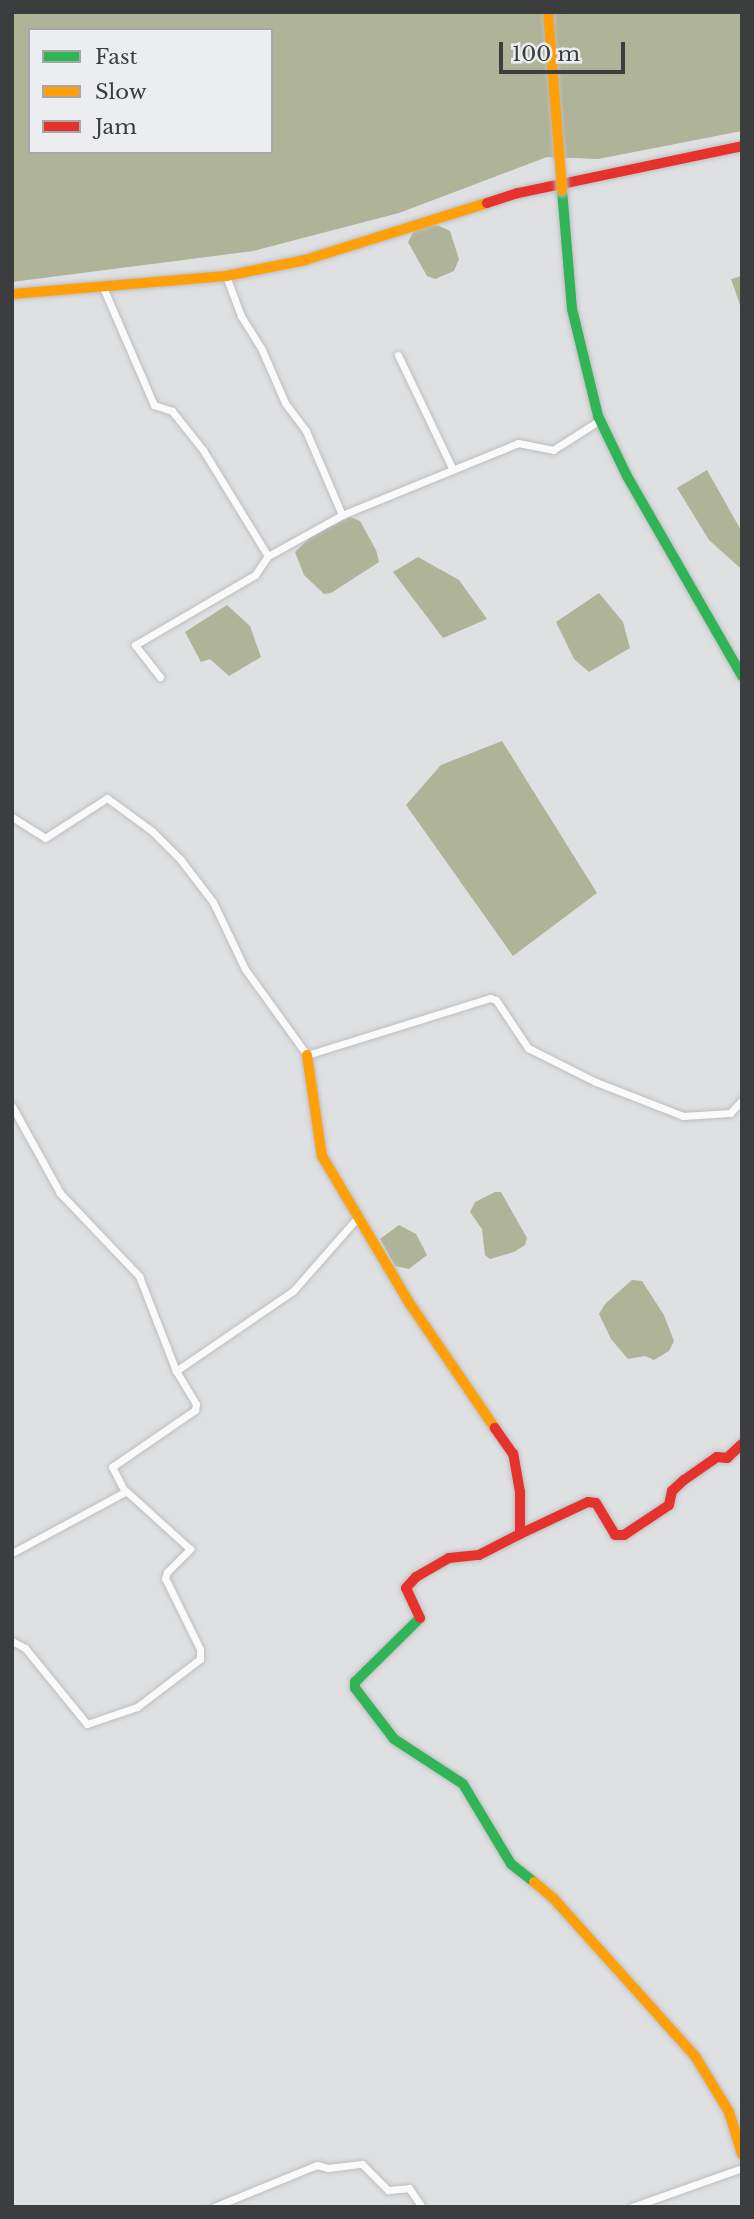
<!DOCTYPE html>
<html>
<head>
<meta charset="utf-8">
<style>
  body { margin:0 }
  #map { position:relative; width:754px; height:2219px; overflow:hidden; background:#dfe0e2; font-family:"Libre Baskerville",serif }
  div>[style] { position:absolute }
  .water>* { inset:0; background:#afb398 }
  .roads { filter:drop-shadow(0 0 2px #bdbebf) drop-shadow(0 0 2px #bdbebf) }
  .street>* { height:7px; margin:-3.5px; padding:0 3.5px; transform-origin:3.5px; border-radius:3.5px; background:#fafafb }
  .fast>* { height:10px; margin:-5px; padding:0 5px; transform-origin:5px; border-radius:5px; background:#30b455 }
  .slow>* { height:10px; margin:-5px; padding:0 5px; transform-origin:5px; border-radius:5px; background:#ff9f0a }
  .jam>* { height:10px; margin:-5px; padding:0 5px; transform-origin:5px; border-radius:5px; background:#e5322d }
  .bridges { filter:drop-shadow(0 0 2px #bdbebf) drop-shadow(0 0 2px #bdbebf) }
  .slow-bridge>* { height:10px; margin:-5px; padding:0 5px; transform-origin:5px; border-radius:5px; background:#ff9f0a }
  span { translate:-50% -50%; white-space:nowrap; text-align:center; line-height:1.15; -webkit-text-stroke:5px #ebedf0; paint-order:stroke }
  .frame { position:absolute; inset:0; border:14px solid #3c3d3e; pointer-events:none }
  .legend { position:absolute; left:28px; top:28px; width:245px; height:126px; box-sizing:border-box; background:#ebedf0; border:2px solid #a5a7a9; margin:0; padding:9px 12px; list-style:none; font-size:21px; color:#3c3d3e }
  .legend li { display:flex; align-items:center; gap:14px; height:35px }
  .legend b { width:35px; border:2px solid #a5a7a9 }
  .scale { position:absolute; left:499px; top:42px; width:126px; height:32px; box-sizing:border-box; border:4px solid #3c3d3e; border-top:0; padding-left:9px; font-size:21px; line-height:24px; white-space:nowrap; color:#3c3d3e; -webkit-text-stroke:5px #ebedf0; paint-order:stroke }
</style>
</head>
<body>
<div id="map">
  <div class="water">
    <i style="clip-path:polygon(evenodd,12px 12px,742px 12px,742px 131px,598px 159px,547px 157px,399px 213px,253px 251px,12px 282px,12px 12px,30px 30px,271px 30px,271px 152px,30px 152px,30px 30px)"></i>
    <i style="clip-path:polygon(437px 225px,450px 231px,459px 259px,454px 271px,435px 279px,427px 276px,408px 242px,415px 229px)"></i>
    <i style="clip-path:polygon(742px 276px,742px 311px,731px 279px)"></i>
    <i style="clip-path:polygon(707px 470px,742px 532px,742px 565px,739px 567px,709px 540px,677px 488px)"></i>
    <i style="clip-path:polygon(350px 517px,360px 521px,376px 550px,379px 562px,331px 593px,324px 594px,304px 575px,295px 552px,313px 535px)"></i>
    <i style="clip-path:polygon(418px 557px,459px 580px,487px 619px,443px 638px,393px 572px)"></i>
    <i style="clip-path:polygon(599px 593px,623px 622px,630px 648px,589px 672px,574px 659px,556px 622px)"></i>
    <i style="clip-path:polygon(227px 605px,250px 626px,261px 657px,229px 676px,210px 659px,201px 662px,185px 632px)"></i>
    <i style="clip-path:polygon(502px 741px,597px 893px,513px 956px,406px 805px,441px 765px)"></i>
    <i style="clip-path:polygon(495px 1192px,501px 1192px,527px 1238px,525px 1245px,514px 1252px,490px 1259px,485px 1255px,482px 1229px,470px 1212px,475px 1202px)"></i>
    <i style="clip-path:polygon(399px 1225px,416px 1234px,427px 1255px,409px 1269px,395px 1266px,380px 1239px)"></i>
    <i style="clip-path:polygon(632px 1280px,642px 1281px,664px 1315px,674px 1341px,669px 1351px,654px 1360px,645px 1356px,628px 1359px,611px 1339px,599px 1314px,605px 1304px)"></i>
  </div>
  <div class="roads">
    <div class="street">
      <i style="left:226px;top:276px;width:43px;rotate:69.4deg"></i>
      <i style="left:241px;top:316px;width:40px;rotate:58deg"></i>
      <i style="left:262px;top:350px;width:58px;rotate:66.5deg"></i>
      <i style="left:285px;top:403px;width:35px;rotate:53deg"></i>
      <i style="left:306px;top:431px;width:91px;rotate:66.8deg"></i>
      <i style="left:342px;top:515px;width:190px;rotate:-22.2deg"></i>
      <i style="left:518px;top:443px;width:36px;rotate:11deg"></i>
      <i style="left:553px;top:450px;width:52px;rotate:-32.5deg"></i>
      <i style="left:597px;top:422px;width:6px;rotate:-81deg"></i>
      <i style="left:102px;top:285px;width:131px;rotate:66.6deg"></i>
      <i style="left:154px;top:405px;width:19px;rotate:18deg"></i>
      <i style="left:172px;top:411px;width:50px;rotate:51.5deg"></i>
      <i style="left:203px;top:450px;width:124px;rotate:58.5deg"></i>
      <i style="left:398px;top:355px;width:127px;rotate:64.4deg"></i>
      <i style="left:160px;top:677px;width:41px;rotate:-128deg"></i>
      <i style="left:135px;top:645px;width:139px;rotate:-30.3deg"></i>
      <i style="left:255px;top:575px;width:23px;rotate:-56deg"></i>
      <i style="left:268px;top:556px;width:85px;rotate:-29deg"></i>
      <i style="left:12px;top:817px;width:39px;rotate:32deg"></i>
      <i style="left:45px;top:838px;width:74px;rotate:-32.8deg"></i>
      <i style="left:107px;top:798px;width:56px;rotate:36.3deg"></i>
      <i style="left:152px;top:831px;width:40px;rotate:45deg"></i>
      <i style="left:180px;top:859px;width:54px;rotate:52.5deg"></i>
      <i style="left:213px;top:902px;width:74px;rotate:64.5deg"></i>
      <i style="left:245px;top:969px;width:106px;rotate:54.2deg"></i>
      <i style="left:307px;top:1055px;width:192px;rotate:-17.3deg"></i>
      <i style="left:490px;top:998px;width:6px;rotate:18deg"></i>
      <i style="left:496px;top:1000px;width:58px;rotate:56.3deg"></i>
      <i style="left:528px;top:1048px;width:76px;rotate:26.6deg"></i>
      <i style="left:596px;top:1082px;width:93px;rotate:21.3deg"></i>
      <i style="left:683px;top:1116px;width:47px;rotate:-3.7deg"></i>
      <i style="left:730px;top:1113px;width:18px;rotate:-47deg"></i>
      <i style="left:12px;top:1106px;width:99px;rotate:61.1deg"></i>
      <i style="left:60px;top:1193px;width:115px;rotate:46.4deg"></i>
      <i style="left:139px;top:1276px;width:102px;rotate:68.7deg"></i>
      <i style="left:12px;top:1553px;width:128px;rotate:-28.4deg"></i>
      <i style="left:125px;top:1492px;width:28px;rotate:-117deg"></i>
      <i style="left:112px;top:1467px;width:101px;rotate:-34.5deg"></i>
      <i style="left:195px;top:1410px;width:6px;rotate:-81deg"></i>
      <i style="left:196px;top:1404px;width:39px;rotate:-121deg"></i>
      <i style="left:176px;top:1371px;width:142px;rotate:-34.4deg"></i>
      <i style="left:293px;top:1291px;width:100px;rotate:-48.7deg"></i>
      <i style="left:12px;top:1641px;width:15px;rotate:28deg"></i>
      <i style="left:25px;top:1648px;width:98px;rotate:50.8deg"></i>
      <i style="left:87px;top:1724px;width:53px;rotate:-18.8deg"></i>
      <i style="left:137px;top:1707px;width:79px;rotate:-37.3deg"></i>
      <i style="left:200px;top:1659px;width:10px;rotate:-90deg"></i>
      <i style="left:200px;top:1649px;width:79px;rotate:-116.2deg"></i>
      <i style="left:165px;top:1578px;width:6px;rotate:-72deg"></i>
      <i style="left:167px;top:1572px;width:33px;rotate:-45deg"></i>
      <i style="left:190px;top:1549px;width:86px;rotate:-137.8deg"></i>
      <i style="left:214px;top:2207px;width:111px;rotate:-22.2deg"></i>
      <i style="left:317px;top:2165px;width:11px;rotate:15deg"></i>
      <i style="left:328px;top:2168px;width:34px;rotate:-7deg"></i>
      <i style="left:362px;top:2164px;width:37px;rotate:45deg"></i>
      <i style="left:388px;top:2190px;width:21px;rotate:-5deg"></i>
      <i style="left:409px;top:2188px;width:23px;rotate:56deg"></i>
      <i style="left:632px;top:2207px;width:117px;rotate:-19.5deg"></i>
    </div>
    <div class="fast">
      <i style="left:562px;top:190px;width:119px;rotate:85.2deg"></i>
      <i style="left:572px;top:309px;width:110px;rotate:76.3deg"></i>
      <i style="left:598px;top:416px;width:67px;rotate:64.2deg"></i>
      <i style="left:627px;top:476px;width:231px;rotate:60.1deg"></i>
      <i style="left:420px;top:1618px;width:91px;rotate:135.4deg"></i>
      <i style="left:355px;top:1682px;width:6px;rotate:90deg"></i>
      <i style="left:355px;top:1688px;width:64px;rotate:52.6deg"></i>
      <i style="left:394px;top:1739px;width:82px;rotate:33.1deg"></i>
      <i style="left:463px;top:1784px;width:93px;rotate:59deg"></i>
      <i style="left:511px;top:1864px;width:29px;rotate:38deg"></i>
    </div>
    <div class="slow">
      <i style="left:12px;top:294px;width:215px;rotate:-4.8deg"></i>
      <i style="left:226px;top:276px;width:81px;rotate:-11.4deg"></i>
      <i style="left:305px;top:260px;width:191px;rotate:-17.4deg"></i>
      <i style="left:307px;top:1055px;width:102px;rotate:81.6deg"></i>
      <i style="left:322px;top:1156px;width:172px;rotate:59.3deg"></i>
      <i style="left:410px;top:1304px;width:150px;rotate:55.6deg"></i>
      <i style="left:534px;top:1882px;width:26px;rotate:40deg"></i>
      <i style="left:554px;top:1899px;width:211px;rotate:48.1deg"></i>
      <i style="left:695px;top:2056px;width:66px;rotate:58.7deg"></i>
      <i style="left:729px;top:2112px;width:44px;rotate:72.8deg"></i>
    </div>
    <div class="jam">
      <i style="left:487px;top:203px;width:33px;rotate:-18deg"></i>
      <i style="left:518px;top:193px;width:229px;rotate:-11.8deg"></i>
      <i style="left:520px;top:1534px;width:75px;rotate:-25.2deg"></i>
      <i style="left:588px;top:1502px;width:8px;rotate:7deg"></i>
      <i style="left:596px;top:1503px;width:37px;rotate:59deg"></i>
      <i style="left:615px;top:1535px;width:9px"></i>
      <i style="left:624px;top:1535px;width:54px;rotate:-33.7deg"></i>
      <i style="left:669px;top:1505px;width:14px;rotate:-78deg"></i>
      <i style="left:672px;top:1491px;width:16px;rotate:-43deg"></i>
      <i style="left:684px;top:1480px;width:40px;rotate:-34.9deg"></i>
      <i style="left:717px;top:1457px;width:10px;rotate:6deg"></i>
      <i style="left:727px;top:1458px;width:21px;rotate:-43deg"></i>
      <i style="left:420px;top:1618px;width:33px;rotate:-115deg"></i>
      <i style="left:406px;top:1588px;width:15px;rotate:-48deg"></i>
      <i style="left:416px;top:1577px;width:38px;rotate:-30deg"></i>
      <i style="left:449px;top:1558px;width:30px;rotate:-6deg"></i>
      <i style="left:479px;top:1555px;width:46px;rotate:-27.1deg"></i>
      <i style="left:520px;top:1534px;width:42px;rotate:-90deg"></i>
      <i style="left:520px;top:1492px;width:39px;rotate:-100deg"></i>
      <i style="left:513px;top:1454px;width:32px;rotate:-125deg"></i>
    </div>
  </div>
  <div class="bridges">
    <div class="slow-bridge">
      <i style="left:548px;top:12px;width:179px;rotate:85.5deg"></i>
    </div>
  </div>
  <div class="frame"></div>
  <ul class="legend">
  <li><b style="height:9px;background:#30b455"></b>Fast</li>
  <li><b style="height:9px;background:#ff9f0a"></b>Slow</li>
  <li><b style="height:9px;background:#e5322d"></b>Jam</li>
  </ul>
  <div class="scale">100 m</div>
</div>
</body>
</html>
